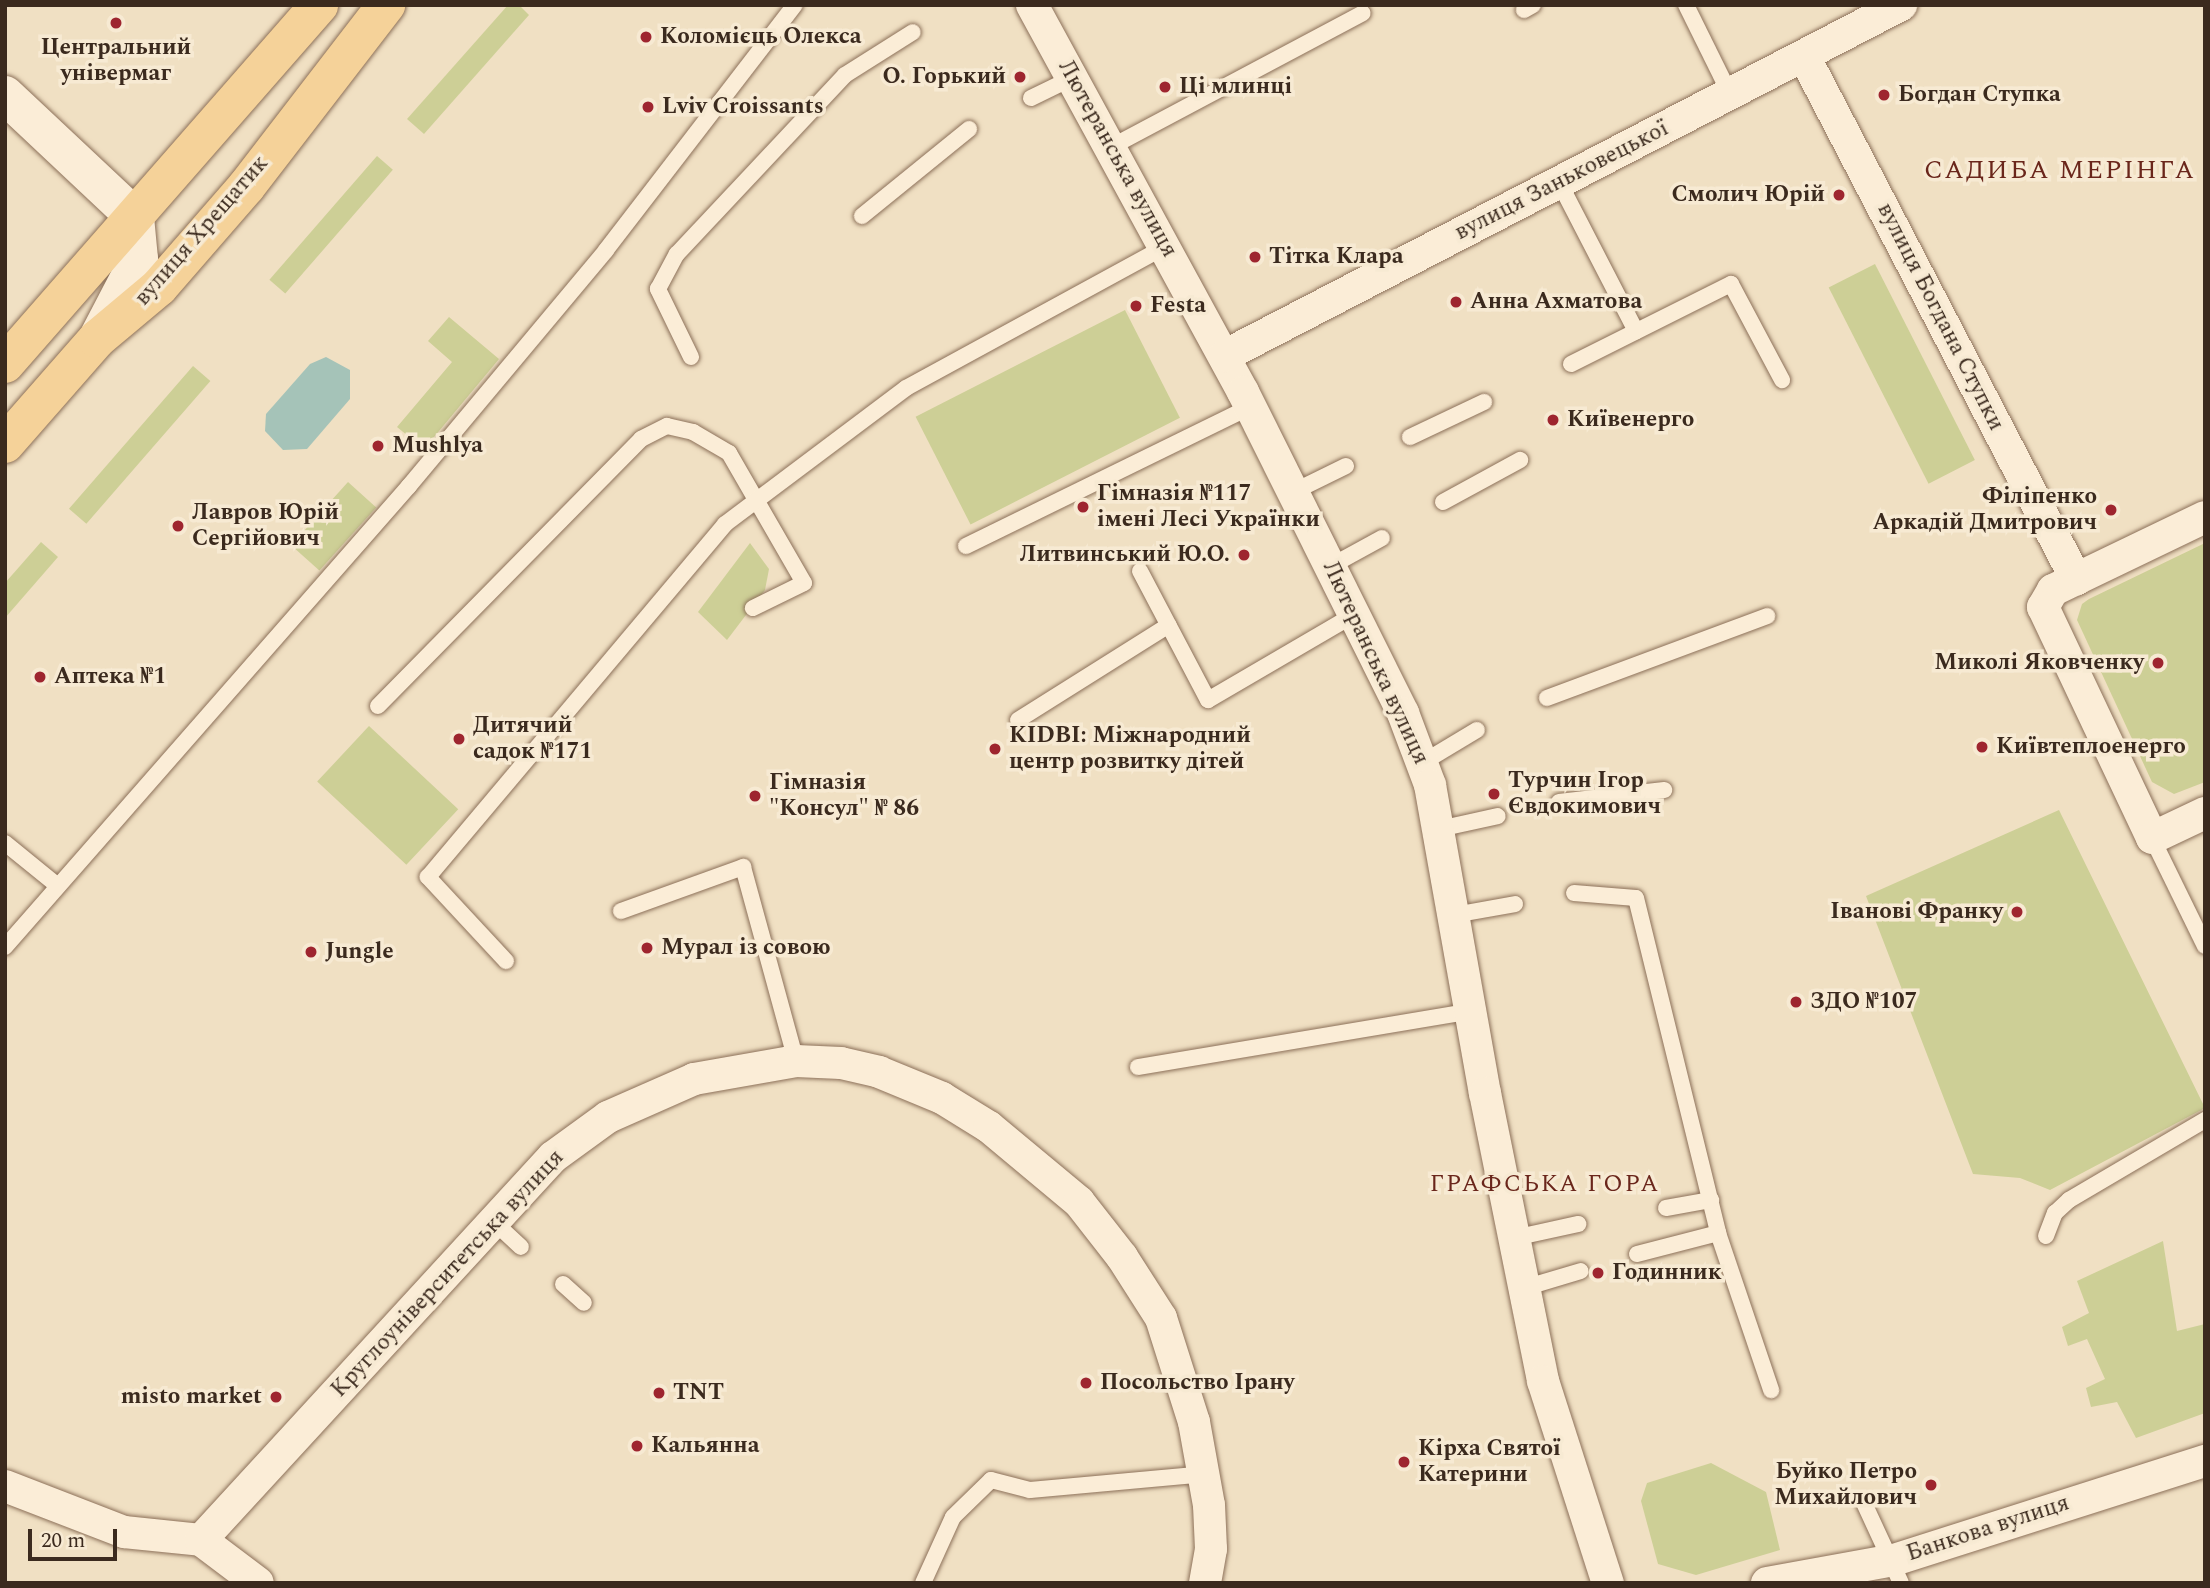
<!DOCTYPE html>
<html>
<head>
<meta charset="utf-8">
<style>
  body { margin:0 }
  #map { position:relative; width:2210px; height:1588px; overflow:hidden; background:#f0e0c3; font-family:Spectral,serif }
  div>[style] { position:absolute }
  .green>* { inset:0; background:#cdcf96; transform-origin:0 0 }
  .water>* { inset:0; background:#a5c3b8 }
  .roads { filter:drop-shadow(0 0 2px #8c7059) drop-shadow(0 0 2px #8c7059) }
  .lane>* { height:16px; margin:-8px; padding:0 8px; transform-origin:8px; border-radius:8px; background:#fbedd7 }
  .street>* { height:32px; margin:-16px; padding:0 16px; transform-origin:16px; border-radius:16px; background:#fbedd7 }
  .secondary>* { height:38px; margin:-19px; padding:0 19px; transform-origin:19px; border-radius:19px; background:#fbedd7 }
  .primary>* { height:38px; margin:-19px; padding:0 19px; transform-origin:19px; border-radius:19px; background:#f5d299 }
  .dots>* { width:19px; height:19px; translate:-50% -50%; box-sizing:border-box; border:4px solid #f7ead3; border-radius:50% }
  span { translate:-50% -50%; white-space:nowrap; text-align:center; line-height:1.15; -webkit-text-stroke:7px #f7ead3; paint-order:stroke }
  .poi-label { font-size:23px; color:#3b2a1e; font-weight:700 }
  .left { translate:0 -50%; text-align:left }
  .right { translate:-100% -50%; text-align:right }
  .street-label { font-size:23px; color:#3b2a1e }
  .neighbourhood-label { font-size:24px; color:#6a261b; letter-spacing:2px }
  .quarter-label { font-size:26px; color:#6a261b; letter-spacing:2px }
  .frame { position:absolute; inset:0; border:7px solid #3b2a1e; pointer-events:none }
  .scale { position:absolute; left:28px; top:1529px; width:89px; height:32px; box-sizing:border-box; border:4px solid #3b2a1e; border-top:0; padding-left:9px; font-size:21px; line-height:24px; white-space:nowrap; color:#3b2a1e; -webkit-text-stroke:5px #f7ead3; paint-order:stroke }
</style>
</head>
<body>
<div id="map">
  <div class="green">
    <i style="clip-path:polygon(508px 5px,519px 5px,529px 15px,424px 134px,407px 119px)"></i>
    <i style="left:377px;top:156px;width:21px;height:164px;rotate:41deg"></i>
    <i style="left:1875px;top:264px;width:220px;height:52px;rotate:63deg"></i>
    <i style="left:1125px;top:310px;width:121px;height:235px;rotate:63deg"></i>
    <i style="clip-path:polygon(449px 317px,499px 359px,424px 449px,397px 427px,452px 362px,428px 341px)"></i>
    <i style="left:193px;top:366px;width:23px;height:189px;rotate:41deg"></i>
    <i style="left:348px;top:482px;width:38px;height:85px;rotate:42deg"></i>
    <i style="clip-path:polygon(41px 542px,58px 557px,5px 618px,5px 583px)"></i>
    <i style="clip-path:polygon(750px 543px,769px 569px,765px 590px,727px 640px,698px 612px)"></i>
    <i style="clip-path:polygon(2205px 543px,2205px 782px,2174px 794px,2152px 782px,2077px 620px,2082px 604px,2089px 599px)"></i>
    <i style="left:369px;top:726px;width:122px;height:76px;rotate:43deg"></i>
    <i style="clip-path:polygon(2059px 810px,2205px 1108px,2050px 1190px,2020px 1178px,1973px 1174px,1866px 896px)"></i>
    <i style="clip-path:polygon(2163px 1241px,2177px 1331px,2205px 1324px,2205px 1413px,2136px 1438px,2117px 1402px,2091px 1407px,2086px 1388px,2105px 1379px,2087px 1339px,2068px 1346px,2062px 1327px,2089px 1313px,2077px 1281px)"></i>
    <i style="clip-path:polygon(1711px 1463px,1766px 1492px,1780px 1550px,1696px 1575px,1658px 1564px,1641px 1501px,1647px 1483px)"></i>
  </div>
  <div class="water">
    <i style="clip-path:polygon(326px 357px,350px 370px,350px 399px,307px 449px,283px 450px,265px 431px,266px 414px,310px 364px)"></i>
  </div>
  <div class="roads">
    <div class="lane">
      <i style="left:1686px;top:5px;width:99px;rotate:63.7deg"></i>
      <i style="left:1524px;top:10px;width:10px;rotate:-29deg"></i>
      <i style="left:1031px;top:98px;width:46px;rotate:-26deg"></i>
      <i style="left:1111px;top:147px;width:285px;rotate:-28deg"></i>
      <i style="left:1559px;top:182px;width:168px;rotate:62.7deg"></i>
      <i style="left:862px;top:216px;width:138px;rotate:-39.1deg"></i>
      <i style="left:691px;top:357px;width:76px;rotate:-115.9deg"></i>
      <i style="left:658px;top:289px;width:40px;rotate:-62deg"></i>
      <i style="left:677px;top:254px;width:245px;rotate:-46.8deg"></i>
      <i style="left:845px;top:75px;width:80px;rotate:-32.3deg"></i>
      <i style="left:1571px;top:364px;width:179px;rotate:-26.6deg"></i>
      <i style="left:1731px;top:284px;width:109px;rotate:62deg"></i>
      <i style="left:1410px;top:437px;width:82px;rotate:-25.3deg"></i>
      <i style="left:1293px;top:492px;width:59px;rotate:-26.1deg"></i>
      <i style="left:1443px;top:502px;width:88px;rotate:-28.6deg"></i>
      <i style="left:966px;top:546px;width:316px;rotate:-26.1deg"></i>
      <i style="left:1331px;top:566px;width:58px;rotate:-28.8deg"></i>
      <i style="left:1140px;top:571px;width:146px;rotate:62.2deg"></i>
      <i style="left:1208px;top:700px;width:170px;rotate:-30.3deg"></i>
      <i style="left:1547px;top:698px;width:235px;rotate:-20.4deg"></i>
      <i style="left:378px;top:706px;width:375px;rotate:-45.4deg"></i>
      <i style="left:641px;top:439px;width:29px;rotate:-27deg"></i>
      <i style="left:667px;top:426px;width:27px;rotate:13deg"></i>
      <i style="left:693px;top:432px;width:42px;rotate:30.3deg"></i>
      <i style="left:729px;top:453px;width:150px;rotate:60deg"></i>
      <i style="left:804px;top:583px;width:57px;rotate:153.9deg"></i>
      <i style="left:1018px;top:720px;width:178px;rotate:-32.2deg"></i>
      <i style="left:1422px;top:763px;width:64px;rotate:-31deg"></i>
      <i style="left:1559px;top:802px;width:106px;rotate:-6.5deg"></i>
      <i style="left:1439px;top:829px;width:60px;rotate:-12.4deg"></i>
      <i style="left:2152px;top:838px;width:120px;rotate:63.9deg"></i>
      <i style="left:5px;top:843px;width:68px;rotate:39.1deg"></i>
      <i style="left:1574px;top:893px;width:62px;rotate:4.6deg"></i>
      <i style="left:1636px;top:898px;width:345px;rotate:76.2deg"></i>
      <i style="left:1718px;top:1233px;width:166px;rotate:71.3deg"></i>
      <i style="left:621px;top:911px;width:130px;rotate:-19.8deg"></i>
      <i style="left:743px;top:867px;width:201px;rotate:74.7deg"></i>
      <i style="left:1454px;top:915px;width:62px;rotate:-10.2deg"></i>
      <i style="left:5px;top:947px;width:613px;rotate:-48.77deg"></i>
      <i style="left:409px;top:486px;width:307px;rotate:-50.1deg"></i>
      <i style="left:606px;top:250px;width:309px;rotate:-52.4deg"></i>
      <i style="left:506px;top:961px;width:115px;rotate:-132.9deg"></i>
      <i style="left:428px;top:877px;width:461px;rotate:-49.9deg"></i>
      <i style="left:725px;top:524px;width:226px;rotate:-36.9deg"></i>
      <i style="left:906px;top:388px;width:296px;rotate:-28.6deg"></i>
      <i style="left:1138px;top:1067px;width:338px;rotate:-9.5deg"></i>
      <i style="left:1666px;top:1208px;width:46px;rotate:-10.1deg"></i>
      <i style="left:493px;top:1221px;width:38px;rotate:43deg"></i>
      <i style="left:2046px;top:1236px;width:25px;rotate:-69deg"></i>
      <i style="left:2055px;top:1213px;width:19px;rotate:-43deg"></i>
      <i style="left:2069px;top:1200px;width:158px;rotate:-30.5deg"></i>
      <i style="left:1514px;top:1238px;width:66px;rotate:-12.3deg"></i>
      <i style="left:1637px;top:1254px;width:84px;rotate:-14.5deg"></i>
      <i style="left:563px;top:1284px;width:28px;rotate:42deg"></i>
      <i style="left:1524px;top:1288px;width:59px;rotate:-16.6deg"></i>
      <i style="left:1864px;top:1503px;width:88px;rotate:65.2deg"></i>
      <i style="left:923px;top:1583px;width:72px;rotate:-65.6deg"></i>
      <i style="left:953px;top:1517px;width:53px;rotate:-44.2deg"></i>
      <i style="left:991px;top:1480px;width:40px;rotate:14.4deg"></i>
      <i style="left:1030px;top:1490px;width:177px;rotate:-5.2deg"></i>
    </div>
    <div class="street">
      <i style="left:1032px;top:5px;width:441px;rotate:61.4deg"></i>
      <i style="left:1243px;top:392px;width:359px;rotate:63.5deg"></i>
      <i style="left:1403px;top:713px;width:77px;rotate:69.4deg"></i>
      <i style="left:1430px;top:785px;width:313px;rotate:79.9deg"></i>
      <i style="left:1485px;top:1093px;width:294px;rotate:78.6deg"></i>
      <i style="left:1543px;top:1381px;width:212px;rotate:72.2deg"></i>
      <i style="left:1804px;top:56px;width:590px;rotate:62.52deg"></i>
      <i style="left:1224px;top:356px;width:763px;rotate:-27.41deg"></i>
      <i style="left:2205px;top:517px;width:169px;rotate:154.3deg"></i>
      <i style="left:2053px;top:590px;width:20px;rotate:120deg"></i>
      <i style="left:2043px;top:607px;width:255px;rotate:64.7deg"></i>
      <i style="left:2152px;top:838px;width:59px;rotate:-25.3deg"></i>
      <i style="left:5px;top:1486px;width:128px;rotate:21.1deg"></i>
      <i style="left:124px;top:1532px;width:77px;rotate:5.9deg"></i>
      <i style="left:201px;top:1540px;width:71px;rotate:37deg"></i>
      <i style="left:201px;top:1540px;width:520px;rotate:-47.42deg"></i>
      <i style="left:553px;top:1157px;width:68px;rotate:-36deg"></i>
      <i style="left:608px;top:1117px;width:94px;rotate:-23.8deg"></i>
      <i style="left:694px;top:1079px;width:104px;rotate:-10deg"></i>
      <i style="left:796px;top:1061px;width:45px;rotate:2.5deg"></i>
      <i style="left:841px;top:1063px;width:39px;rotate:13deg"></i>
      <i style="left:879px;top:1072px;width:68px;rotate:22.4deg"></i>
      <i style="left:942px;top:1098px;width:55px;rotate:31.7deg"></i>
      <i style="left:989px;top:1127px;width:117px;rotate:39.8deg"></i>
      <i style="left:1079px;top:1202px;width:70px;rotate:52deg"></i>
      <i style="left:1122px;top:1257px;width:72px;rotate:57.4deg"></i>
      <i style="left:1161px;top:1318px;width:109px;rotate:72.4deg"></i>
      <i style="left:1194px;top:1422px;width:84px;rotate:79.8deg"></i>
      <i style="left:1209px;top:1505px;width:44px;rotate:87.4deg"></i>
      <i style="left:1211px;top:1549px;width:35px;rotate:100deg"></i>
      <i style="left:1767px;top:1583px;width:129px;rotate:-10.3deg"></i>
      <i style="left:1894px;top:1560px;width:326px;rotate:-17.7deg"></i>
    </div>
    <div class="secondary">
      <i style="left:5px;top:95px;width:178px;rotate:43.2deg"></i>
      <i style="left:135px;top:217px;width:42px;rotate:84.6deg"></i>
      <i style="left:139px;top:259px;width:85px;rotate:117.5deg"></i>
    </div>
    <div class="primary">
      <i style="left:5px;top:364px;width:477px;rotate:-48.8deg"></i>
      <i style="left:5px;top:444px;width:140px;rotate:-48.8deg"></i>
      <i style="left:97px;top:339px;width:81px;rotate:-40deg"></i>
      <i style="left:159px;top:287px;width:133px;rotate:-49deg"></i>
      <i style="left:246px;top:187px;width:230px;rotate:-52.4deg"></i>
    </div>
  </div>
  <div class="dots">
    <i style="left:116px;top:23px;background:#9e252f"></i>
    <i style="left:646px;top:37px;background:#9e252f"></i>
    <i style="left:1020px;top:77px;background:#9e252f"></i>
    <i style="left:1165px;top:87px;background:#9e252f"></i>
    <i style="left:1884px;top:95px;background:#9e252f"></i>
    <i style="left:648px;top:107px;background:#9e252f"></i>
    <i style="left:1839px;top:195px;background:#9e252f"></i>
    <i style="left:1255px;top:257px;background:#9e252f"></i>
    <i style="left:1456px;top:302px;background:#9e252f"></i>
    <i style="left:1136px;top:306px;background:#9e252f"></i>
    <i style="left:1553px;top:420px;background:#9e252f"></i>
    <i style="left:378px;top:446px;background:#9e252f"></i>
    <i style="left:1083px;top:507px;background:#9e252f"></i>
    <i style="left:2111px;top:510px;background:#9e252f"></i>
    <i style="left:178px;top:526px;background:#9e252f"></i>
    <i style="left:1244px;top:555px;background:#9e252f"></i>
    <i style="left:2158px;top:663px;background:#9e252f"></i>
    <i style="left:40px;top:677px;background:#9e252f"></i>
    <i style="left:459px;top:739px;background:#9e252f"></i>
    <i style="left:1982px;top:747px;background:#9e252f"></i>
    <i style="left:995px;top:749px;background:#9e252f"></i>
    <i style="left:1494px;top:794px;background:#9e252f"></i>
    <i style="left:755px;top:796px;background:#9e252f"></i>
    <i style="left:2017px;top:912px;background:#9e252f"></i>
    <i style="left:647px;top:948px;background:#9e252f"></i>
    <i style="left:311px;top:952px;background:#9e252f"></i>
    <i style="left:1796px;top:1002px;background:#9e252f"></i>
    <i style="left:1598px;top:1273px;background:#9e252f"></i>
    <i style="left:1086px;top:1383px;background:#9e252f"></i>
    <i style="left:659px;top:1393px;background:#9e252f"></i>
    <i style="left:276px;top:1397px;background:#9e252f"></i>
    <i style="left:637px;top:1446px;background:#9e252f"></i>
    <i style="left:1404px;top:1462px;background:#9e252f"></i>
    <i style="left:1931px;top:1485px;background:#9e252f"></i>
  </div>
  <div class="poi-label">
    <span class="left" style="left:660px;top:37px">Коломієць Олекса</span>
    <span style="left:116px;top:61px">Центральний<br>універмаг</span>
    <span class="right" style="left:1006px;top:77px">О. Горький</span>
    <span class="left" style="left:1179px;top:87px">Ці млинці</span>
    <span class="left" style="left:1898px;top:95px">Богдан Ступка</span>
    <span class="left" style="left:662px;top:107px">Lviv Croissants</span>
    <span class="right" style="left:1825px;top:195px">Смолич Юрій</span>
    <span class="left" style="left:1269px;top:257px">Тітка Клара</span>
    <span class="left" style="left:1470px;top:302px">Анна Ахматова</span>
    <span class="left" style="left:1150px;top:306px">Festa</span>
    <span class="left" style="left:1567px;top:420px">Київенерго</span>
    <span class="left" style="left:392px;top:446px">Mushlya</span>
    <span class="left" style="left:1097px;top:507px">Гімназія №117<br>імені Лесі Українки</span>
    <span class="right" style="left:2097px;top:510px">Філіпенко<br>Аркадій Дмитрович</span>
    <span class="left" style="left:192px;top:526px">Лавров Юрій<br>Сергійович</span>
    <span class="right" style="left:1230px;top:555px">Литвинський Ю.О.</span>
    <span class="right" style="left:2144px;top:663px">Миколі Яковченку</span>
    <span class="left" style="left:54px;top:677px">Аптека №1</span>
    <span class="left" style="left:473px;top:739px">Дитячий<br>садок №171</span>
    <span class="left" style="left:1009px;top:749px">KIDBI: Міжнародний<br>центр розвитку дітей</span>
    <span class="left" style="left:1996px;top:747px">Київтеплоенерго</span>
    <span class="left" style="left:1508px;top:794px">Турчин Ігор<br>Євдокимович</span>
    <span class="left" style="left:769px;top:796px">Гімназія<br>"Консул" № 86</span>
    <span class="right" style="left:2003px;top:912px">Іванові Франку</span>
    <span class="left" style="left:661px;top:948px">Мурал із совою</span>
    <span class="left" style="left:325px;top:952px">Jungle</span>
    <span class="left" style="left:1810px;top:1002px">ЗДО №107</span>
    <span class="left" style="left:1612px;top:1273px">Годинник</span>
    <span class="left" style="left:1100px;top:1383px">Посольство Ірану</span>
    <span class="left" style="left:673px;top:1393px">TNT</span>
    <span class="right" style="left:262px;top:1397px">misto market</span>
    <span class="left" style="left:651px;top:1446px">Кальянна</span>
    <span class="left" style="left:1418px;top:1462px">Кірха Святої<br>Катерини</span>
    <span class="right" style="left:1917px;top:1485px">Буйко Петро<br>Михайлович</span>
  </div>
  <div class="street-label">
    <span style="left:1117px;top:159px;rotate:61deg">Лютеранська вулиця</span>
    <span style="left:1562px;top:181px;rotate:-27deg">вулиця Заньковецької</span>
    <span style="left:202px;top:231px;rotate:-49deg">вулиця Хрещатик</span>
    <span style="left:1940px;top:317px;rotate:63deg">вулиця Богдана Ступки</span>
    <span style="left:1375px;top:663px;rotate:65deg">Лютеранська вулиця</span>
    <span style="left:448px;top:1274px;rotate:-47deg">Круглоуніверситетська вулиця</span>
    <span style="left:1988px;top:1529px;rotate:-18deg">Банкова вулиця</span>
  </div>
  <div class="neighbourhood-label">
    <span style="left:1545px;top:1185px">ГРАФСЬКА ГОРА</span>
  </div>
  <div class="quarter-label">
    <span style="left:2060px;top:171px">САДИБА МЕРІНГА</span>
  </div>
  <div class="frame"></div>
  <div class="scale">20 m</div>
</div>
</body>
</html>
